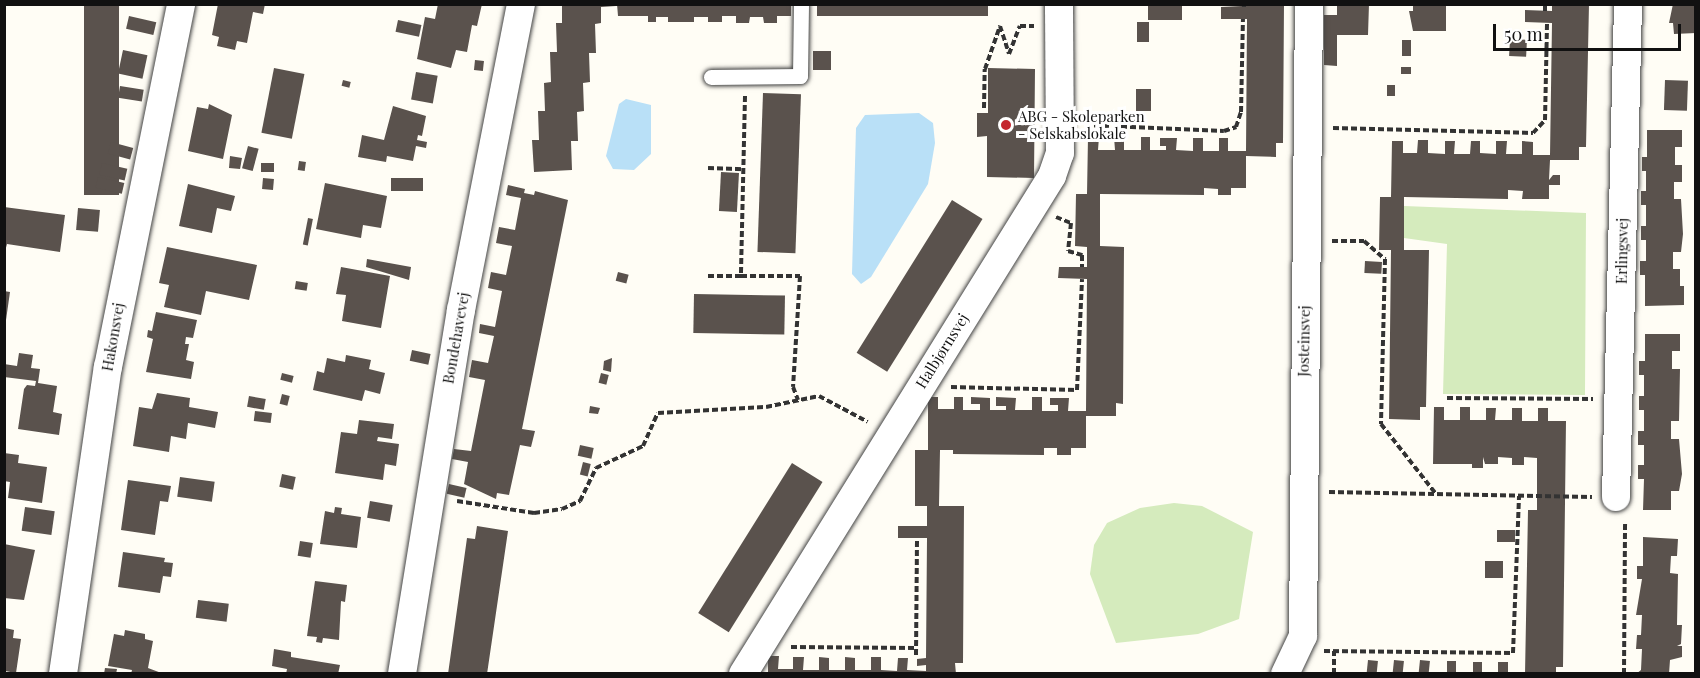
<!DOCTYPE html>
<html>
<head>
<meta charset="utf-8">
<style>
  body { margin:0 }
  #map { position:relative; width:1700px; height:678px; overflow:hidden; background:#fffdf5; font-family:"Playfair Display",serif }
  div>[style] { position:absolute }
  .green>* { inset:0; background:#d5ebbd }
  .water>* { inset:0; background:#b9e0f7 }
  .building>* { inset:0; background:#5a524d; transform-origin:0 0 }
  .path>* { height:4px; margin-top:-2px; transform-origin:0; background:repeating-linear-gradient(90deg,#333 0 6px,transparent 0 9px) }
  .roads { filter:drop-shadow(0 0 2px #444) drop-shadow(0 0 2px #444) }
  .service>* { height:15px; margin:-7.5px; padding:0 7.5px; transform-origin:7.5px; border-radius:7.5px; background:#fff }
  .minor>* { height:28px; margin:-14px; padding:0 14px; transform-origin:14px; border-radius:14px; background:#fff }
  .dots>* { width:16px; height:16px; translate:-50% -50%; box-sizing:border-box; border:3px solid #fff; border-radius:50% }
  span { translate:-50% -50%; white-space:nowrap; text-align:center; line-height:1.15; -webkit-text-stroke:6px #fff; paint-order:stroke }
  .poi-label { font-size:15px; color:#111 }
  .left { translate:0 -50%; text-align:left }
  .street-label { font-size:15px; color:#111 }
  .frame { position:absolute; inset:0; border:6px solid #111; pointer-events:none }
  .scale { position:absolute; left:1493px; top:24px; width:188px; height:27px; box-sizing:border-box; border:3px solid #111; border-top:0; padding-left:8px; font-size:18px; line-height:21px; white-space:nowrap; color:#111; -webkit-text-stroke:4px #fff; paint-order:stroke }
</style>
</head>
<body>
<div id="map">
  <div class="green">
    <i style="clip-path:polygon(1404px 206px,1586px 213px,1585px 395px,1443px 394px,1447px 244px,1404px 238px)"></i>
    <i style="clip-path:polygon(1174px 503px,1202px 506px,1253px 532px,1239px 619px,1198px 634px,1116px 643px,1090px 574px,1094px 545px,1107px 523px,1140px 508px)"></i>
  </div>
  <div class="water">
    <i style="clip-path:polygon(626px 99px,651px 105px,651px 154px,634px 170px,613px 169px,606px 156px,619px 104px)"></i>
    <i style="clip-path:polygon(919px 113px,933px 123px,935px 143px,928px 184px,871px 277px,861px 284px,852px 274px,856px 128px,865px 115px)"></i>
  </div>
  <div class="building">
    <i style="left:84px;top:4px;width:35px;height:191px"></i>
    <i style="clip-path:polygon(218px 4px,265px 4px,263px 14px,253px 12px,247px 43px,237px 41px,235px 50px,217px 46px,219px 37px,212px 35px)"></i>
    <i style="clip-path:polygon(438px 4px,482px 4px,477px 26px,472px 25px,467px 52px,456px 50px,451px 68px,417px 59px,425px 17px,435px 19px)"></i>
    <i style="clip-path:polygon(562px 4px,616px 6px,601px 7px,601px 23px,595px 24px,596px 53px,589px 53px,590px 82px,583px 83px,584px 111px,577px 112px,578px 141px,571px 141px,572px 170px,534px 172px,532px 140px,539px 140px,538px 111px,545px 111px,544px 83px,551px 82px,550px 52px,557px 52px,556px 23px,562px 23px)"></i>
    <i style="clip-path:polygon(617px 4px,791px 4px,791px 16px,777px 16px,777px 23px,764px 23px,763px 17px,750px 17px,749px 23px,736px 23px,736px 16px,722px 16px,722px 22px,708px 22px,708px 17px,694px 17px,694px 22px,668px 22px,668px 17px,656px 17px,656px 22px,648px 22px,648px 16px,618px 16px)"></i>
    <i style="left:817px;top:4px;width:171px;height:12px"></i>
    <i style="left:1148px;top:4px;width:34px;height:16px"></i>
    <i style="clip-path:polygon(1284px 4px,1283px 143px,1276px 143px,1276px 157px,1246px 156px,1246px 188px,1231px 188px,1231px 195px,1218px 195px,1218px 189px,1204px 188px,1204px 195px,1100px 194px,1100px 246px,1124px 247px,1123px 404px,1116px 403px,1116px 416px,1086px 416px,1086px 448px,1071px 448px,1071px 455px,1057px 455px,1057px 448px,1044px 448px,1044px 455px,953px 454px,953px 450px,940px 450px,939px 506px,964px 506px,963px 663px,955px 663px,956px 674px,768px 674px,768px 656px,779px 656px,778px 669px,793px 669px,793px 657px,804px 657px,803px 670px,819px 670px,819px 657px,829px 658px,829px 670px,845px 670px,845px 657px,855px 658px,855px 670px,871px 670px,871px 657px,881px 657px,881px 670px,897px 671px,898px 658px,908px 658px,907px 670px,926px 671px,926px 665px,917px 666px,917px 659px,926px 658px,927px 538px,898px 538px,898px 526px,927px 526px,927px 506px,915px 506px,915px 450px,928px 450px,928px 397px,938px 397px,938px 409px,954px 409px,954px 397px,963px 397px,963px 410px,980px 410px,980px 404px,971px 404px,971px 397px,990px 398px,990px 410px,1006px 410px,1006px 406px,996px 406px,996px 397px,1016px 398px,1015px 410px,1032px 410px,1032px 397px,1042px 397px,1042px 411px,1058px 411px,1058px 405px,1050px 405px,1050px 398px,1069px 398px,1068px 411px,1086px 411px,1087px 279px,1058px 278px,1059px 267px,1087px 267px,1087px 247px,1075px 246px,1076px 194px,1087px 194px,1088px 137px,1099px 137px,1098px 150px,1115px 150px,1114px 137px,1124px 137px,1124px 150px,1141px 150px,1141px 137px,1150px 137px,1150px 150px,1166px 150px,1166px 146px,1160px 146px,1160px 138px,1177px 138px,1176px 150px,1193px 151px,1193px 138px,1203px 138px,1203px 151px,1219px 151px,1219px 138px,1228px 138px,1228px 151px,1246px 151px,1247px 19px,1221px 19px,1221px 7px)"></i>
    <i style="clip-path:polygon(1337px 4px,1369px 4px,1368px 35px,1337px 35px,1337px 66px,1324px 65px,1324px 15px,1337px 15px)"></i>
    <i style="clip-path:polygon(1413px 4px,1446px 4px,1446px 31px,1413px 31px,1409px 11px,1413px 11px)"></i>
    <i style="clip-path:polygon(1552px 4px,1589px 4px,1586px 147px,1579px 147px,1579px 160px,1550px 160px,1549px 180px,1553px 175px,1560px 175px,1560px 185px,1549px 185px,1549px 199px,1522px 199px,1523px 191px,1508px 190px,1508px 199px,1404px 197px,1404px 250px,1429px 250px,1426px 407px,1420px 407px,1420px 420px,1389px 419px,1391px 250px,1379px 250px,1380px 197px,1391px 197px,1392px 141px,1403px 141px,1403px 153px,1417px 153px,1418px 140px,1428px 140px,1428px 153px,1445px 154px,1445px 141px,1455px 141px,1454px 154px,1470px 154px,1471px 141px,1480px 141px,1480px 153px,1496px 154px,1496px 141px,1507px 141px,1506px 154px,1522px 154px,1522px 141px,1533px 142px,1533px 155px,1550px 155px,1552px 23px,1525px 22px,1525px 10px,1552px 11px)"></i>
    <i style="clip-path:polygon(1673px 4px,1696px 4px,1696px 33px,1674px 34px,1673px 23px,1669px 23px)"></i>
    <i style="left:129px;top:16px;width:28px;height:13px;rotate:13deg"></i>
    <i style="left:398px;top:20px;width:24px;height:12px;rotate:12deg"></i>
    <i style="left:1137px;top:22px;width:12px;height:20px"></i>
    <i style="left:1510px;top:39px;width:17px;height:17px;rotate:3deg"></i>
    <i style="left:1402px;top:40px;width:9px;height:16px"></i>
    <i style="left:123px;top:50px;width:25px;height:24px;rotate:12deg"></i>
    <i style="left:813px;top:51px;width:18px;height:19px"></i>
    <i style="left:475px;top:60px;width:9px;height:10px;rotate:6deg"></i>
    <i style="left:1401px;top:67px;width:10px;height:7px"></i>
    <i style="left:274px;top:68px;width:31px;height:66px;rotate:11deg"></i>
    <i style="clip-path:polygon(988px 68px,1035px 69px,1034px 178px,987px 177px,987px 136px,977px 137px,977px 113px,988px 113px)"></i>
    <i style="left:416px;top:72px;width:22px;height:28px;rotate:10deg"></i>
    <i style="left:343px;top:80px;width:8px;height:6px;rotate:14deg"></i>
    <i style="left:1665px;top:80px;width:23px;height:30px;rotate:2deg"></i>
    <i style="left:1387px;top:85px;width:8px;height:11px"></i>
    <i style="left:120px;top:86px;width:24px;height:12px;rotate:9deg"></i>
    <i style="left:1136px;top:89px;width:15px;height:22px"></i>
    <i style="left:763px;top:93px;width:38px;height:159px;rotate:2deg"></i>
    <i style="clip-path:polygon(209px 104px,232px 115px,223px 159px,188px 151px,197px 107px,208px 109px)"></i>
    <i style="clip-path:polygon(393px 106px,426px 116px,422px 136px,418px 135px,417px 140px,427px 142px,426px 148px,416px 146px,413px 161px,387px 156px,386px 162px,358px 157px,362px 135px,384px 140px)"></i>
    <i style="clip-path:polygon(1647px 130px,1682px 130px,1682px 147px,1675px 147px,1675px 165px,1682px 165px,1682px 182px,1674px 182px,1674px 199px,1681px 199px,1683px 234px,1681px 252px,1673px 252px,1673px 269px,1680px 269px,1680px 286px,1684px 286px,1684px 305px,1645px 306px,1645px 275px,1640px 275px,1640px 261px,1646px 261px,1646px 240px,1641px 240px,1641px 226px,1646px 226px,1646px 205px,1641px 205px,1641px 191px,1646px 191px,1646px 171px,1642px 171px,1642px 157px,1647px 157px)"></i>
    <i style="left:111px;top:142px;width:23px;height:12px;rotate:15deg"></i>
    <i style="left:248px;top:146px;width:11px;height:23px;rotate:15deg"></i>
    <i style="clip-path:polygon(230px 156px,242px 158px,240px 169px,229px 168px)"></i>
    <i style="left:299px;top:161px;width:7px;height:9px;rotate:8deg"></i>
    <i style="left:102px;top:163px;width:26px;height:12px;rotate:13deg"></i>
    <i style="left:261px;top:163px;width:13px;height:9px"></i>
    <i style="left:721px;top:172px;width:18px;height:39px;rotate:3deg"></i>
    <i style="left:98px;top:177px;width:27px;height:11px;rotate:13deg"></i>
    <i style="left:263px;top:178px;width:11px;height:11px;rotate:5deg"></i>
    <i style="left:391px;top:178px;width:32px;height:13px"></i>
    <i style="clip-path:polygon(325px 183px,387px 196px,381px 228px,363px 225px,361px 238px,316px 229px)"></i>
    <i style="clip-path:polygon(188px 184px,235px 196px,231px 211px,217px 208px,212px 233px,179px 226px)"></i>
    <i style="clip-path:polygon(508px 185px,525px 189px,524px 193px,534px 195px,535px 191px,568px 200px,522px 429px,535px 431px,531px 447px,520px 445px,509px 495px,497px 493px,496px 499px,464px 484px,468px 462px,452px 459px,454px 449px,471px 451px,485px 380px,469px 377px,472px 360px,488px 363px,494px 336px,479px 333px,480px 324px,495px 327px,502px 291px,488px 288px,491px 272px,506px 275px,512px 246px,496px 243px,499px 227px,515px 230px,521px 198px,506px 195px)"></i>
    <i style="left:952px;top:200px;width:36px;height:180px;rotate:32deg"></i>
    <i style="clip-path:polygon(4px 207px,65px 215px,60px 252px,7px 244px,4px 255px)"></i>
    <i style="left:78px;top:208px;width:22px;height:22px;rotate:5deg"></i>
    <i style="left:308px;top:218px;width:5px;height:27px;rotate:11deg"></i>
    <i style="clip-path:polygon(167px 247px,257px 265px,249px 300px,206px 291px,201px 315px,164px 307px,169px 285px,159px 283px)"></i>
    <i style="clip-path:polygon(367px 259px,411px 267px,409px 280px,366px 267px)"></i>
    <i style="left:1365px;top:261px;width:17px;height:12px;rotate:3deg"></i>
    <i style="clip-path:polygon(341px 267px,390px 276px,381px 328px,342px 321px,346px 295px,336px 294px)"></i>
    <i style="left:618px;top:272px;width:11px;height:9px;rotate:15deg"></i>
    <i style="left:296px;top:281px;width:12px;height:8px;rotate:9deg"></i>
    <i style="clip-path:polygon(4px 291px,10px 292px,6px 320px,4px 320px)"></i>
    <i style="left:694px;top:294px;width:91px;height:39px;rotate:1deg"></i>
    <i style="clip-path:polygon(156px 312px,197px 320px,193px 338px,186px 337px,185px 344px,189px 344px,186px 360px,194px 362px,191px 379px,146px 372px,153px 339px,147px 337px,148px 330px,152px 331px)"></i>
    <i style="clip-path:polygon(1645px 334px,1680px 334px,1680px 351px,1672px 351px,1672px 369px,1680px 369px,1679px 421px,1671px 421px,1671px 439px,1679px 439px,1682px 474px,1679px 491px,1671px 491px,1671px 510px,1643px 510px,1644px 479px,1638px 479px,1638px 465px,1644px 465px,1644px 445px,1638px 445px,1638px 431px,1644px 431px,1644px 410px,1639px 410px,1639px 396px,1644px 396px,1644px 375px,1639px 375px,1639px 361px,1645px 361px)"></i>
    <i style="left:412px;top:350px;width:19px;height:11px;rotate:12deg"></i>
    <i style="clip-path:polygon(19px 353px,33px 355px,31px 368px,40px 369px,38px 383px,57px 386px,53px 412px,62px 414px,59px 435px,18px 429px,24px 389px,27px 385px,35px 386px,36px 381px,4px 377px,4px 364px,17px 366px)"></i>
    <i style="clip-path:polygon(346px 355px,371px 360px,369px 369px,385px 373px,380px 394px,365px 390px,362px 401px,313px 390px,317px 371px,324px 373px,327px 358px,345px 362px)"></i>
    <i style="clip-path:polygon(612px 358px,611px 372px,603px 370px,604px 361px)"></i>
    <i style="left:282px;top:373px;width:12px;height:7px;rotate:14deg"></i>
    <i style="left:601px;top:373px;width:8px;height:10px;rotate:14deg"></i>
    <i style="clip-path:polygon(157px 393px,190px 398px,189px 407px,218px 412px,215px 428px,188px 423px,186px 439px,171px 436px,169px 452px,133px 446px,139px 407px,152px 409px)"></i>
    <i style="left:282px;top:394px;width:8px;height:10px;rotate:14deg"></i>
    <i style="left:249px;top:396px;width:17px;height:11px;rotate:10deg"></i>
    <i style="clip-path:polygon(590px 406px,600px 408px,598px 414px,589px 413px)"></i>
    <i style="clip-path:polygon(1434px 407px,1444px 407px,1444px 420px,1460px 420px,1460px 407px,1470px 407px,1470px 420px,1486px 420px,1486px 408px,1496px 408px,1495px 420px,1512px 420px,1512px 408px,1522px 408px,1522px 421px,1538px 421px,1538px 408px,1548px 408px,1548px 421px,1566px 421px,1563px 667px,1556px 667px,1556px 674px,1525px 674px,1528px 510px,1537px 510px,1537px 458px,1524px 457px,1524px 465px,1512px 465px,1512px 458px,1498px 457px,1498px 464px,1485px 464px,1483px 457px,1483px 468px,1472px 468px,1472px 464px,1433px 464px)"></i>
    <i style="left:255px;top:411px;width:17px;height:10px;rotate:7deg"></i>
    <i style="clip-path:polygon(359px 420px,394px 424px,392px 439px,378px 437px,377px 441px,399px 444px,396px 466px,385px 464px,383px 480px,335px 473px,341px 432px,357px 434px)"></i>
    <i style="left:580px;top:445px;width:14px;height:11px;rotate:12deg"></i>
    <i style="clip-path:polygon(4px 453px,19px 455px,18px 463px,47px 467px,42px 503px,8px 498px,10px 482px,4px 481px)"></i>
    <i style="left:583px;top:462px;width:8px;height:13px;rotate:14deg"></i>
    <i style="left:792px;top:463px;width:36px;height:177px;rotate:32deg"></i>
    <i style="left:282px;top:474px;width:14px;height:13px;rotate:12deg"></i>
    <i style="left:180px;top:477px;width:35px;height:20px;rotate:8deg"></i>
    <i style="clip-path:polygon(128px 480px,171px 486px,168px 502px,160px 501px,155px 535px,121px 530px)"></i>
    <i style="left:449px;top:484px;width:18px;height:10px;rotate:13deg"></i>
    <i style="left:370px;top:501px;width:23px;height:17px;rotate:10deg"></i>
    <i style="left:25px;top:507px;width:30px;height:24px;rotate:8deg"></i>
    <i style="clip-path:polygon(335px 507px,342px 508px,341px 514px,361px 517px,357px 548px,320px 544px,325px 511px,334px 513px)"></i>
    <i style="clip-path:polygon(477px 526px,508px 531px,487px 674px,448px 674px,467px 538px,475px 539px)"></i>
    <i style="left:1497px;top:530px;width:18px;height:12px"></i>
    <i style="clip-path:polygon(1643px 537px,1678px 539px,1677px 556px,1671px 556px,1670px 573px,1678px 574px,1677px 625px,1682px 625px,1681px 644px,1677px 646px,1682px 646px,1682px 657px,1670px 660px,1669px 674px,1636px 674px,1641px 670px,1642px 649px,1636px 649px,1637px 635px,1641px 635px,1642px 615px,1636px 615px,1642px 579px,1637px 579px,1637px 566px,1643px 566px)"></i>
    <i style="left:300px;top:541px;width:13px;height:15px;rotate:9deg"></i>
    <i style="clip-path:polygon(4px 544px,35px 550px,24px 600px,4px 598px)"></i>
    <i style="clip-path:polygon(123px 552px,165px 558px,164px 562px,173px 563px,171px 577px,163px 576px,160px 593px,118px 587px)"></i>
    <i style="left:1485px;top:561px;width:18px;height:17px"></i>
    <i style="clip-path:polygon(315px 581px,347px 585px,345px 602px,341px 601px,339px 640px,323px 638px,322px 643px,316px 642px,317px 637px,307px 636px)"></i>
    <i style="left:198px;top:600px;width:31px;height:18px;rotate:7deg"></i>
    <i style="clip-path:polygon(5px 628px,14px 630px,13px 638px,21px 639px,16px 673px,5px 671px)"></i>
    <i style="clip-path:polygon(125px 630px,145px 634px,145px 639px,153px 641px,148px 668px,164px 674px,131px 674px,132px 670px,108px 666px,114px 634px,124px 636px)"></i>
    <i style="clip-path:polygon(274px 649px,291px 652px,291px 657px,340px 665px,338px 674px,286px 674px,287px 669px,272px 666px)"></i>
    <i style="left:1368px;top:660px;width:10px;height:14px;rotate:6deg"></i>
    <i style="left:1394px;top:660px;width:10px;height:14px;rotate:6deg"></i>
    <i style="left:1420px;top:660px;width:10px;height:14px;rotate:6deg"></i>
    <i style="left:1447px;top:661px;width:9px;height:13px"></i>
    <i style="left:1473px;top:662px;width:9px;height:12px"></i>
    <i style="left:1498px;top:662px;width:10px;height:12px"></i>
    <i style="clip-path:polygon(105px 668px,117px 669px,116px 674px,104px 674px)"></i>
  </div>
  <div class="path">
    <i style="left:1244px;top:7px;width:3px;rotate:-90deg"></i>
    <i style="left:1545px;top:11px;width:7px;rotate:-90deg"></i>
    <i style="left:745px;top:96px;width:180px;rotate:91.3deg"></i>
    <i style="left:741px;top:276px;width:59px"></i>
    <i style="left:800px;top:276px;width:111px;rotate:93.6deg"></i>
    <i style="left:793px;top:387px;width:14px;rotate:69deg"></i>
    <i style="left:984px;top:108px;width:39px;rotate:-89deg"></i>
    <i style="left:985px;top:69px;width:46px;rotate:-70.8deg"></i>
    <i style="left:1000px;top:26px;width:29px;rotate:72deg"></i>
    <i style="left:1009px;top:54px;width:30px;rotate:-69deg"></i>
    <i style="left:1020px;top:26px;width:14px"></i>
    <i style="left:1085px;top:125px;width:139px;rotate:2.5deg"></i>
    <i style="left:1224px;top:131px;width:13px;rotate:-18deg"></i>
    <i style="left:1236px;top:127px;width:16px;rotate:-72deg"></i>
    <i style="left:1241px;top:112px;width:93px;rotate:-88.8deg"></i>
    <i style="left:1333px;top:128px;width:200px;rotate:1.4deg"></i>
    <i style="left:1533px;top:133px;width:18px;rotate:-47deg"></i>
    <i style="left:1545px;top:120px;width:97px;rotate:-88.8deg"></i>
    <i style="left:708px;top:168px;width:36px;rotate:2deg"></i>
    <i style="left:1056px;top:217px;width:16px;rotate:22deg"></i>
    <i style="left:1071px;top:223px;width:28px;rotate:96deg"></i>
    <i style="left:1068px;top:251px;width:15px;rotate:16deg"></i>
    <i style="left:1082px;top:255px;width:12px;rotate:90deg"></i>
    <i style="left:1332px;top:241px;width:32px"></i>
    <i style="left:1364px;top:241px;width:28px;rotate:41deg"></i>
    <i style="left:1385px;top:259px;width:165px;rotate:91.4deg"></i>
    <i style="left:1381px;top:424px;width:89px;rotate:51.8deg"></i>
    <i style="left:708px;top:276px;width:33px"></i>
    <i style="left:951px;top:387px;width:126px;rotate:1.4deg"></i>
    <i style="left:1077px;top:390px;width:111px;rotate:-87.4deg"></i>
    <i style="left:1447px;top:398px;width:146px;rotate:0.4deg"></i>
    <i style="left:1329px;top:492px;width:263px;rotate:1.1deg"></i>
    <i style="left:457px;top:501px;width:78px;rotate:8.9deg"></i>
    <i style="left:534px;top:513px;width:28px;rotate:-8deg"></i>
    <i style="left:562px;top:509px;width:20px;rotate:-24deg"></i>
    <i style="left:580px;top:501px;width:37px;rotate:-64deg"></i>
    <i style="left:596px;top:468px;width:52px;rotate:-25.1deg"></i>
    <i style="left:643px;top:446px;width:36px;rotate:-66deg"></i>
    <i style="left:658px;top:413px;width:108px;rotate:-3.2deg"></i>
    <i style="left:766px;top:407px;width:54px;rotate:-11.7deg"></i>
    <i style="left:819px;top:396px;width:55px;rotate:28deg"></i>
    <i style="left:791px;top:647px;width:125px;rotate:0.5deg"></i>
    <i style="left:1324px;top:651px;width:189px;rotate:0.6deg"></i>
    <i style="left:1513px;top:653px;width:157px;rotate:-87.8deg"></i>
    <i style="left:916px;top:655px;width:114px;rotate:-89.5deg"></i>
    <i style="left:1334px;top:674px;width:23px;rotate:-90deg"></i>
    <i style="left:1624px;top:674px;width:153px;rotate:-89.6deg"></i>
  </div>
  <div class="roads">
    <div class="service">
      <i style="left:711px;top:77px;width:89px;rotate:-0.6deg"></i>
      <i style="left:800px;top:76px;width:72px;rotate:-89.2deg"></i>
    </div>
    <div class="minor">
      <i style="left:1616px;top:497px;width:493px;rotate:-88.6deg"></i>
      <i style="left:63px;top:674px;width:310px;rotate:-81.7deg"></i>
      <i style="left:108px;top:367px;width:370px;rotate:-78.6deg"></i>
      <i style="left:402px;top:674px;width:369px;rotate:-80.8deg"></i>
      <i style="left:461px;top:310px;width:312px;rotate:-78.9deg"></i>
      <i style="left:743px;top:674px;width:586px;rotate:-58.18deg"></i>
      <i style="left:1052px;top:176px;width:24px;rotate:-71deg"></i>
      <i style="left:1060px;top:153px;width:149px;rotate:-90.4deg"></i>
      <i style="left:1285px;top:674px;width:42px;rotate:-64.7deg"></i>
      <i style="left:1303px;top:636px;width:632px;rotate:-89.46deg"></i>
    </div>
  </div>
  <div class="dots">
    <i style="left:1006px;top:125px;background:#c4262e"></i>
  </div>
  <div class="poi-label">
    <span class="left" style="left:1018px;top:125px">ABG - Skoleparken<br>- Selskabslokale</span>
  </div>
  <div class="street-label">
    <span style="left:1622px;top:251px;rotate:-89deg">Erlingsvej</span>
    <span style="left:113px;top:337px;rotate:-80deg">Hakonsvej</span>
    <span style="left:456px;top:338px;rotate:-80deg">Bondehavevej</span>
    <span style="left:1304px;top:341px;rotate:-89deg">Josteinsvej</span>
    <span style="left:942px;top:351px;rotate:-58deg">Halbjørnsvej</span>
  </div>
  <div class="frame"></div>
  <div class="scale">50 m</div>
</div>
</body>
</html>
